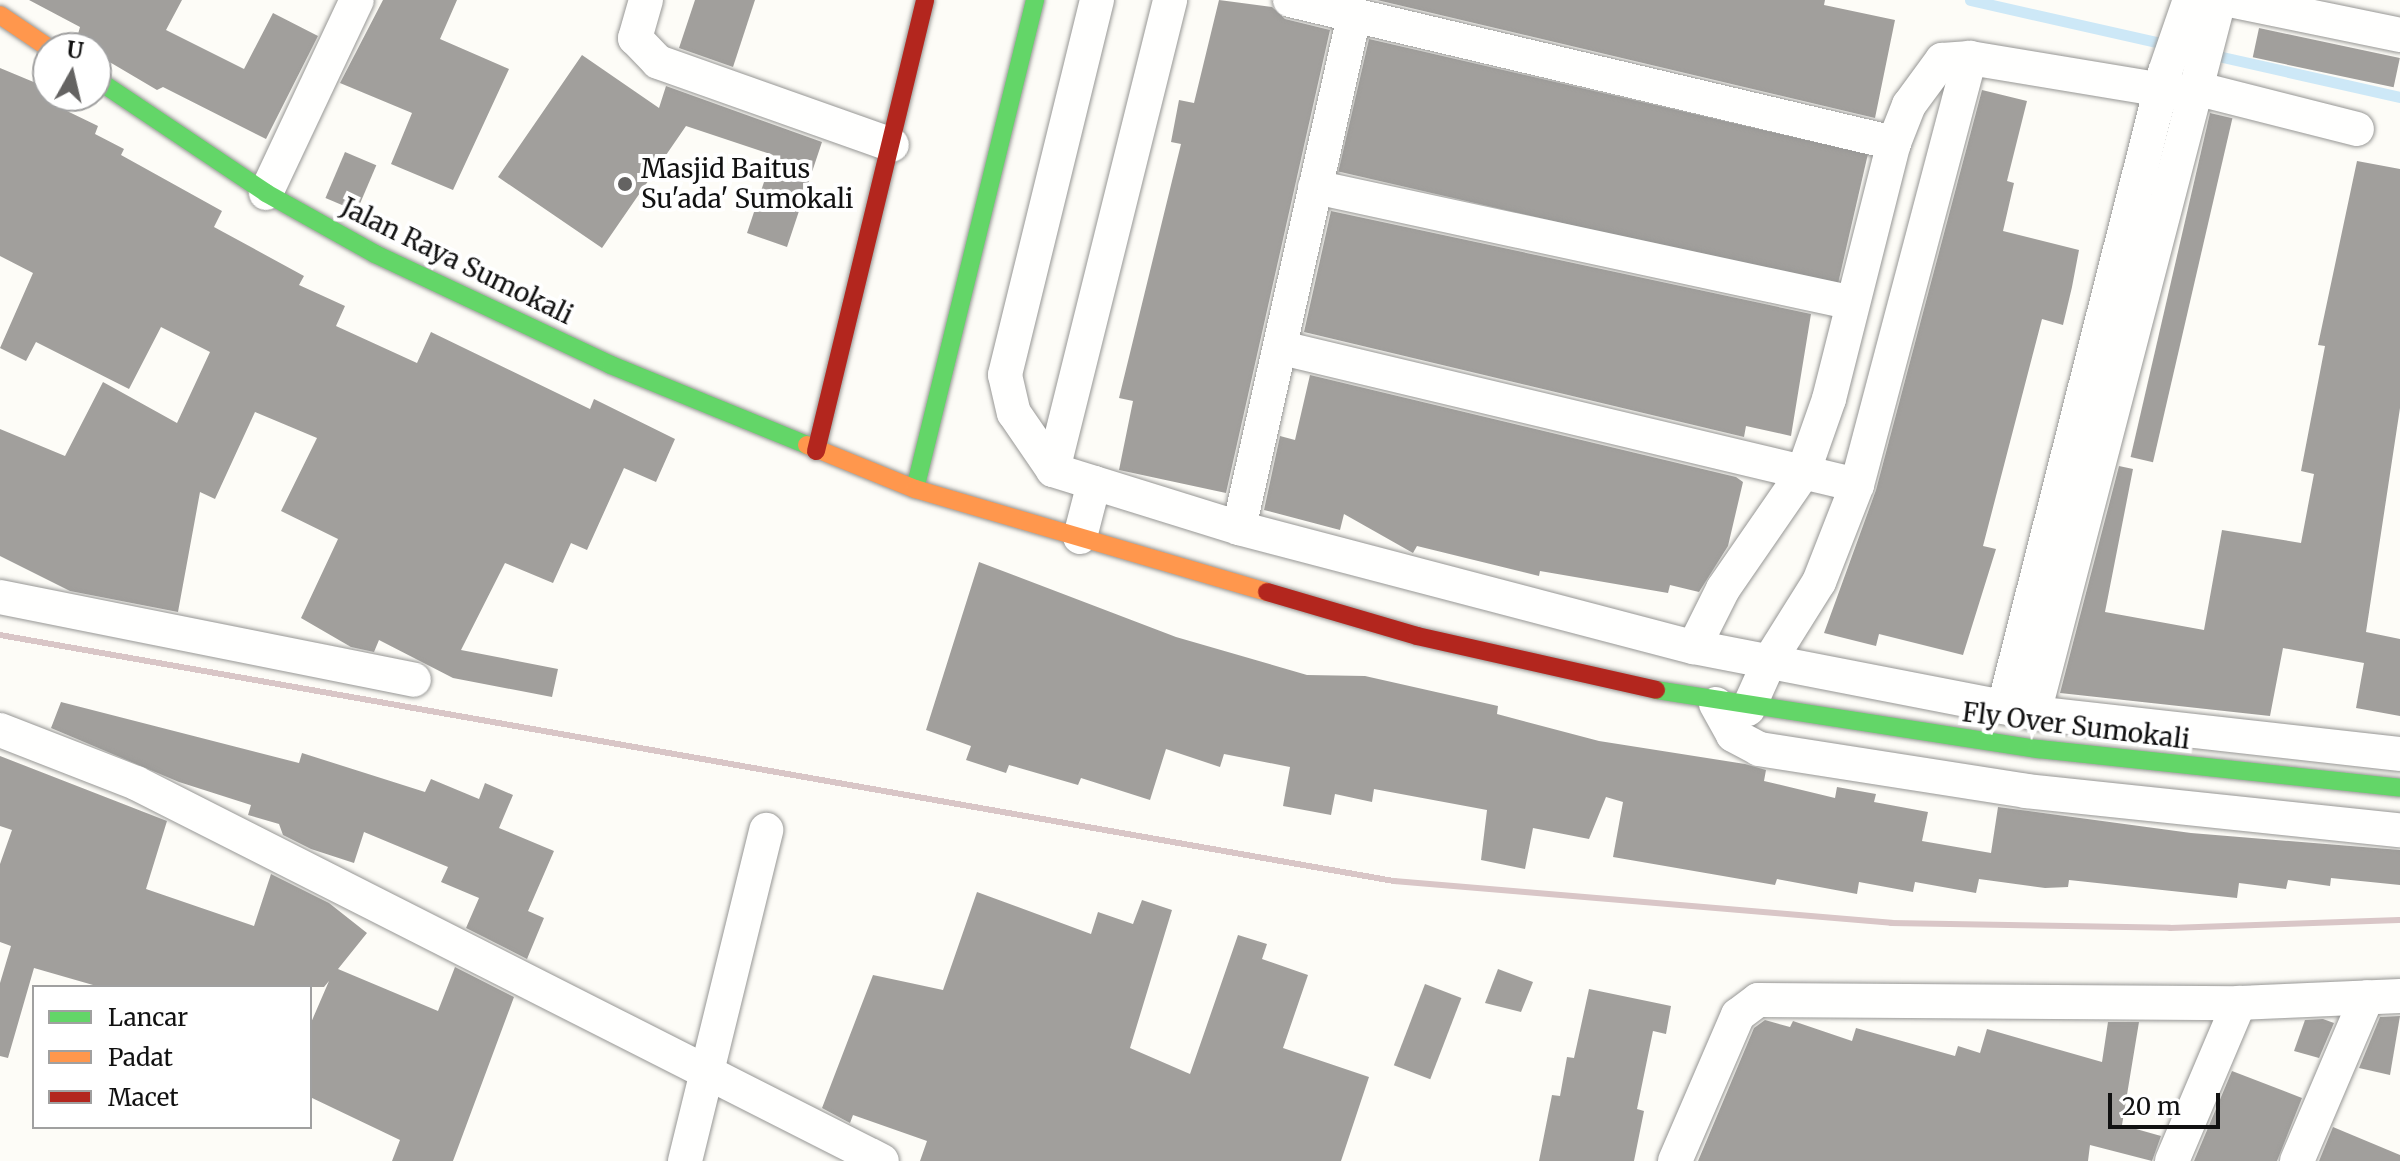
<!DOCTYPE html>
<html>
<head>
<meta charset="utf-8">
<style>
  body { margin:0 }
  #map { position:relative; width:2400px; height:1161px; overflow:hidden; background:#fdfcf7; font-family:Merriweather,serif }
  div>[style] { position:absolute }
  .stream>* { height:11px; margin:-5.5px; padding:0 5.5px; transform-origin:5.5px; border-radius:5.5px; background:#cde8f7 }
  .building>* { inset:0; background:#a19f9c; transform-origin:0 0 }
  .roads { filter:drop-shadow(0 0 2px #979795) drop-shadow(0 0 2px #979795) }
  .street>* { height:34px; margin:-17px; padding:0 17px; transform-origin:17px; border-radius:17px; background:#fffffe }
  .fast>* { height:18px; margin:-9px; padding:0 9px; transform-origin:9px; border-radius:9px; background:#63d668 }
  .slow>* { height:18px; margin:-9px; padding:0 9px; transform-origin:9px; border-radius:9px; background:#ff974d }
  .jam>* { height:18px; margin:-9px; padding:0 9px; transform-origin:9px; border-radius:9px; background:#b3261e }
  .rail>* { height:6px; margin:-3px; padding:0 3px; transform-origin:3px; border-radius:3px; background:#d9c6c7 }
  .dots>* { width:22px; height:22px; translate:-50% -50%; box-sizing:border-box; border:4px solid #fff; border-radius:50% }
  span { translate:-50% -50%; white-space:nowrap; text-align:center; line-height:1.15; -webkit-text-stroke:8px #fff; paint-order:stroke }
  .poi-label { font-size:26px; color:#111 }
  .left { translate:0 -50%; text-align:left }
  .street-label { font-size:26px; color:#111 }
  .legend { position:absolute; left:32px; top:985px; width:280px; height:144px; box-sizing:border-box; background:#fff; border:2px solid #a0a0a0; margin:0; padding:10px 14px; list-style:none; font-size:24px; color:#111 }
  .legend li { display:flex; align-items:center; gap:16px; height:40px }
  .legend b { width:40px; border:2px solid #a0a0a0 }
  .north { position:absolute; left:32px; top:32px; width:80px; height:80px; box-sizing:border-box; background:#fff; border:2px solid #a0a0a0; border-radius:50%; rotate:8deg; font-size:22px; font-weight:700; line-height:32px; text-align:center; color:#111 }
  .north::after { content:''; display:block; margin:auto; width:28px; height:36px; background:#646362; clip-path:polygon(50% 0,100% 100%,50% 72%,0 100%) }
  .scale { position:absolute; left:2108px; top:1093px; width:112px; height:36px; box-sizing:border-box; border:4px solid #111; border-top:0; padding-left:10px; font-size:24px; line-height:28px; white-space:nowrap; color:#111; -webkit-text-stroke:6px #fff; paint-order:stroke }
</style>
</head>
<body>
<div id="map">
  <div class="stream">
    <i style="left:1970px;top:0;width:204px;rotate:12.7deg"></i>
    <i style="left:2209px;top:54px;width:196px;rotate:12.7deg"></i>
  </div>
  <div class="building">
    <i style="clip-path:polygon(29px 0,182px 0,166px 30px,244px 69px,273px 13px,318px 36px,266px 139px,163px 87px,157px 90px,96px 54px,96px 48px,74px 48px,80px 27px)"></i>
    <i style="clip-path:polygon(383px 0,457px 0,440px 39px,509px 69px,453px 190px,391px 164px,412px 113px,340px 83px)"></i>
    <i style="clip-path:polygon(695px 0,755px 0,733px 67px,679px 48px)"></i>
    <i style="clip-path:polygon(1219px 0,1272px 7px,1285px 19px,1330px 30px,1226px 493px,1119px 470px,1133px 401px,1119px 398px,1181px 144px,1171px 142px,1179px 100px,1194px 103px)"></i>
    <i style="clip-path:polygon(1377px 0,1825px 0,1824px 5px,1895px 20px,1875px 118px)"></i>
    <i style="left:2259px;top:28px;width:144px;height:30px;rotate:12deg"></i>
    <i style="left:1369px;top:39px;width:512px;height:136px;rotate:13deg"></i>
    <i style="clip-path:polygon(582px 55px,659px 108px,666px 86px,822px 142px,787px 247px,747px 233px,773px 155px,686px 126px,602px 248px,498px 177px)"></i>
    <i style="clip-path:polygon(0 68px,48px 88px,48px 96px,72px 101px,67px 111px,98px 126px,95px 134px,124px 149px,121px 155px,222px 211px,214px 227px,304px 276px,299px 285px,345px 306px,336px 326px,417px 363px,431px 332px,590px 409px,594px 399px,675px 439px,656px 482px,624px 468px,587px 550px,571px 543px,553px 583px,505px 563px,461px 650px,558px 669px,552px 697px,453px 678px,379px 640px,374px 652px,351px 647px,301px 618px,338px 539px,281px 511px,317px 438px,255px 412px,215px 499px,200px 492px,178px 612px,70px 591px,0 556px,0 429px,65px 456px,103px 382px,177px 423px,210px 352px,161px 327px,129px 389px,36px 342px,26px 361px,0 348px,33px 273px,0 256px)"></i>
    <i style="clip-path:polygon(1982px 90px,2027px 101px,2007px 181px,2014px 183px,2003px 231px,2079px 250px,2072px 287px,2063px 325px,2042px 319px,1983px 546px,1996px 549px,1963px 655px,1879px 634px,1876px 646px,1824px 633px,1876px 490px)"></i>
    <i style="left:2210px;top:113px;width:23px;height:353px;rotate:13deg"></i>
    <i style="left:345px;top:152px;width:34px;height:50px;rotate:23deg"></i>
    <i style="clip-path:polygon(2357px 161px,2400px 169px,2400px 408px,2366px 632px,2400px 639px,2400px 716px,2356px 708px,2364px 663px,2283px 648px,2270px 716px,2060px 693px,2119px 466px,2133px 469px,2105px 612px,2204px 630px,2222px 530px,2301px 543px,2314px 474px,2301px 471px,2325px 346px,2318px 345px)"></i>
    <i style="clip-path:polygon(1331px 211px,1811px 314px,1791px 436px,1746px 426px,1744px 437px,1304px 332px)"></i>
    <i style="clip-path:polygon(1310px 375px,1736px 477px,1743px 482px,1728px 546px,1699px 592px,1670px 585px,1668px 593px,1540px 571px,1539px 576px,1417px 546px,1413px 553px,1344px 514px,1340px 530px,1264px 510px,1280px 436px,1295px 440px)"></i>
    <i style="clip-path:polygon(979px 562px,1176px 637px,1307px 675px,1365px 676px,1498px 706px,1497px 714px,1599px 741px,1745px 764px,1766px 770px,1764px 781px,1835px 798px,1837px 787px,1876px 794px,1874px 802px,1928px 812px,1922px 841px,1991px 853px,1998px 807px,2191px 833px,2400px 850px,2400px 885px,2331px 878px,2330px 886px,2288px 880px,2286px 889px,2239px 883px,2237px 898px,2069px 880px,2068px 887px,2045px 888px,1979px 879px,1976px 893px,1915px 882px,1913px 892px,1859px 882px,1857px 894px,1777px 879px,1775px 885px,1613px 857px,1623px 802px,1606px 797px,1589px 839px,1533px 828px,1525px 869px,1481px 860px,1487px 810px,1374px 789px,1372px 802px,1335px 794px,1331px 815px,1283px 806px,1290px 767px,1224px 754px,1220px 767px,1166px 749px,1150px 800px,1081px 778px,1078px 785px,1009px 765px,1006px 773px,966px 760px,971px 746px,926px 730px)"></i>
    <i style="clip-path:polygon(61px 702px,299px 763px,302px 753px,425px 792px,431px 779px,479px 799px,485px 783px,513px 795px,499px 828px,554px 851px,528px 911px,544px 918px,527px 959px,466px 928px,479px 898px,441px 882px,448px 867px,364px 832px,354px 863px,311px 849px,283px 835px,279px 824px,248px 815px,251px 805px,179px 782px,51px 728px)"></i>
    <i style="clip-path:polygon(0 756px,167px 821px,146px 889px,254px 926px,271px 874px,329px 903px,367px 933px,338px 969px,438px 1011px,455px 967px,514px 997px,453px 1161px,392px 1161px,400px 1140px,310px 1097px,310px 1025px,329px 981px,324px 987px,100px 987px,34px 968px,8px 1058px,0 1056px,0 983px,11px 946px,0 942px,0 864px,12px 830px,0 826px)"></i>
    <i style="clip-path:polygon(977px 892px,1091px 934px,1098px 912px,1133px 924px,1142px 900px,1172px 910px,1130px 1048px,1190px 1074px,1238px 935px,1267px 944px,1262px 959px,1308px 975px,1283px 1048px,1369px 1077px,1341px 1161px,920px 1161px,927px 1141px,853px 1115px,850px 1123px,822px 1108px,873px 975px,943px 990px)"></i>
    <i style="clip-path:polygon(1498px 969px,1533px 982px,1521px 1012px,1485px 1003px)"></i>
    <i style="left:1425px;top:984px;width:39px;height:87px;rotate:21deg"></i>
    <i style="clip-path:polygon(1589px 989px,1671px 1006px,1666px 1034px,1653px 1031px,1637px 1109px,1644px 1111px,1634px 1161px,1539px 1161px,1552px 1095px,1560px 1096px,1567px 1057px,1574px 1058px)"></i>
    <i style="clip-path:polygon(2400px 1016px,2390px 1075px,2359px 1068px,2380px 1017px)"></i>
    <i style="clip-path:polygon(2323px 1019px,2334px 1023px,2319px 1058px,2294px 1051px,2305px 1020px)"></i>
    <i style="clip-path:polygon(1765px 1020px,1790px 1027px,1793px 1021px,1852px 1041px,1856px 1028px,1955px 1056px,1958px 1046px,1980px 1053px,1987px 1029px,2102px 1062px,2108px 1022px,2139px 1022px,2122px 1125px,2161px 1136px,2152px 1161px,2090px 1145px,2088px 1161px,1698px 1161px,1754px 1028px)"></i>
    <i style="clip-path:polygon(2232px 1071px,2302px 1098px,2277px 1161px,2194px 1161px)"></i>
    <i style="clip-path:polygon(2333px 1127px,2400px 1155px,2400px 1161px,2319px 1161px)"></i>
  </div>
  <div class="roads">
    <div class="street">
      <i style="left:646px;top:0;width:40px;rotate:106deg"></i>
      <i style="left:635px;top:38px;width:33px;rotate:46deg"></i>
      <i style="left:658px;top:62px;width:248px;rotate:19.5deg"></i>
      <i style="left:1097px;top:0;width:386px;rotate:103.8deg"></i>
      <i style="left:1005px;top:375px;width:39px;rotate:77deg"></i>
      <i style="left:1014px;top:413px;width:69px;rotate:55.6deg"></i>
      <i style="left:1053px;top:470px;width:195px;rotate:17.3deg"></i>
      <i style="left:1239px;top:528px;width:470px;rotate:14.7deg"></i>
      <i style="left:1694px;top:647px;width:346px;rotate:11deg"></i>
      <i style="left:2034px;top:713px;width:368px;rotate:6.4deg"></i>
      <i style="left:1290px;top:0;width:621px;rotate:13.32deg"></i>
      <i style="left:2230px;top:0;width:174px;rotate:11.6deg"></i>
      <i style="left:2195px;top:88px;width:167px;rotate:14.2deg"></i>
      <i style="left:1315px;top:187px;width:550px;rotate:12.17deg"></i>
      <i style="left:266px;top:193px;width:213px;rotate:-64.8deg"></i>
      <i style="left:1282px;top:348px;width:591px;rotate:13.4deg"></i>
      <i style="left:1053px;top:470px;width:484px;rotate:-76deg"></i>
      <i style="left:1239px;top:528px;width:525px;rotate:-77.34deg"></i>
      <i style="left:1080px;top:537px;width:56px;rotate:-75.5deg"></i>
      <i style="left:0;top:597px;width:422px;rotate:11.3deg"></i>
      <i style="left:1694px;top:647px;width:65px;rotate:-63.4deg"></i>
      <i style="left:1723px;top:589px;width:141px;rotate:-55.4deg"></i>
      <i style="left:1803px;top:473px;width:78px;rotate:-70.6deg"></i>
      <i style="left:1829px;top:399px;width:264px;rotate:-75.8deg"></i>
      <i style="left:1894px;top:143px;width:41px;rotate:-68.5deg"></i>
      <i style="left:1909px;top:105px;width:56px;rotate:-53.7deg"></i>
      <i style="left:1942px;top:60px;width:28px;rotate:-4deg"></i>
      <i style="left:1970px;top:58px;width:226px;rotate:9.4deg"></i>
      <i style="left:1716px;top:704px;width:35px;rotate:61deg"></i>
      <i style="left:1733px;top:735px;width:30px;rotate:28deg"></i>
      <i style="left:1759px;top:749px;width:270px;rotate:8.9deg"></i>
      <i style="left:2026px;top:791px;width:376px;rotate:6deg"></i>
      <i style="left:2004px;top:707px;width:655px;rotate:-75.77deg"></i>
      <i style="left:2165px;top:72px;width:76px;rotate:-70.9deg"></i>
      <i style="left:1748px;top:709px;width:54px;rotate:-65.8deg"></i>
      <i style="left:1770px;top:660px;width:92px;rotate:-57.9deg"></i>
      <i style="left:1819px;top:582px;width:104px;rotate:-68.6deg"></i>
      <i style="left:1857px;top:485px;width:442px;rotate:-75.2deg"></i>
      <i style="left:2034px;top:713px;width:737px;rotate:-75.45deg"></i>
      <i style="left:0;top:730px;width:146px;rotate:21.3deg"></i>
      <i style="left:136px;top:783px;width:836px;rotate:26.87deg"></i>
      <i style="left:685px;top:1161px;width:341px;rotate:-76.2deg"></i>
      <i style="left:1675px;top:1161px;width:159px;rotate:-66.7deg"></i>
      <i style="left:1738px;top:1015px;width:25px;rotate:-37deg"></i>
      <i style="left:1758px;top:1000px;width:481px;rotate:0.4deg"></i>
      <i style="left:2239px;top:1003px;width:161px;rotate:-2.5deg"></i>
      <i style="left:2172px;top:1161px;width:172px;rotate:-67deg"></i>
      <i style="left:2297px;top:1161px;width:178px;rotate:-66.9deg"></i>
    </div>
    <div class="fast">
      <i style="left:96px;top:79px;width:205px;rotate:33.8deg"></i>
      <i style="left:266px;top:193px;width:125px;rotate:29.2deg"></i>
      <i style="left:375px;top:254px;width:261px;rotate:25.2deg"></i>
      <i style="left:611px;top:365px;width:212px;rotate:22.2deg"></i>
      <i style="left:915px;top:489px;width:504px;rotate:-76.21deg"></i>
      <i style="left:1656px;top:690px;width:387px;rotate:8.8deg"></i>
      <i style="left:2038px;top:749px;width:364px;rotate:6.1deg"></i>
    </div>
    <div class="slow">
      <i style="left:0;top:15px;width:59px;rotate:34deg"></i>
      <i style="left:807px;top:445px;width:117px;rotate:22.2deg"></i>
      <i style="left:915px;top:489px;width:367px;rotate:16.3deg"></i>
    </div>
    <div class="jam">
      <i style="left:816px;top:451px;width:464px;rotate:-76.4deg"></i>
      <i style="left:1267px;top:592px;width:156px;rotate:16.3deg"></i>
      <i style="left:1417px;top:636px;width:245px;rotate:12.7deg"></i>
    </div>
  </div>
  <div class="rail">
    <i style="left:0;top:635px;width:1416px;rotate:10.01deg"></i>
    <i style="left:1394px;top:881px;width:499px;rotate:4.8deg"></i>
    <i style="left:1891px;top:923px;width:279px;rotate:1deg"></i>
    <i style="left:2170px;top:928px;width:230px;rotate:-2deg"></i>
  </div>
  <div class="dots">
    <i style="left:625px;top:184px;background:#646362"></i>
  </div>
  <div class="poi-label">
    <span class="left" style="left:641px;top:184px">Masjid Baitus<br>Su'ada' Sumokali</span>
  </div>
  <div class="street-label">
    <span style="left:457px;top:261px;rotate:26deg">Jalan Raya Sumokali</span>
    <span style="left:2076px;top:726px;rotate:7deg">Fly Over Sumokali</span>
  </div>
  <ul class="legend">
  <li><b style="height:10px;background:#63d668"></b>Lancar</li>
  <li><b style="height:10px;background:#ff974d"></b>Padat</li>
  <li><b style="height:10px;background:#b3261e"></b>Macet</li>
  </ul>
  <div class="north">U</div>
  <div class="scale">20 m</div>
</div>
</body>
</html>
